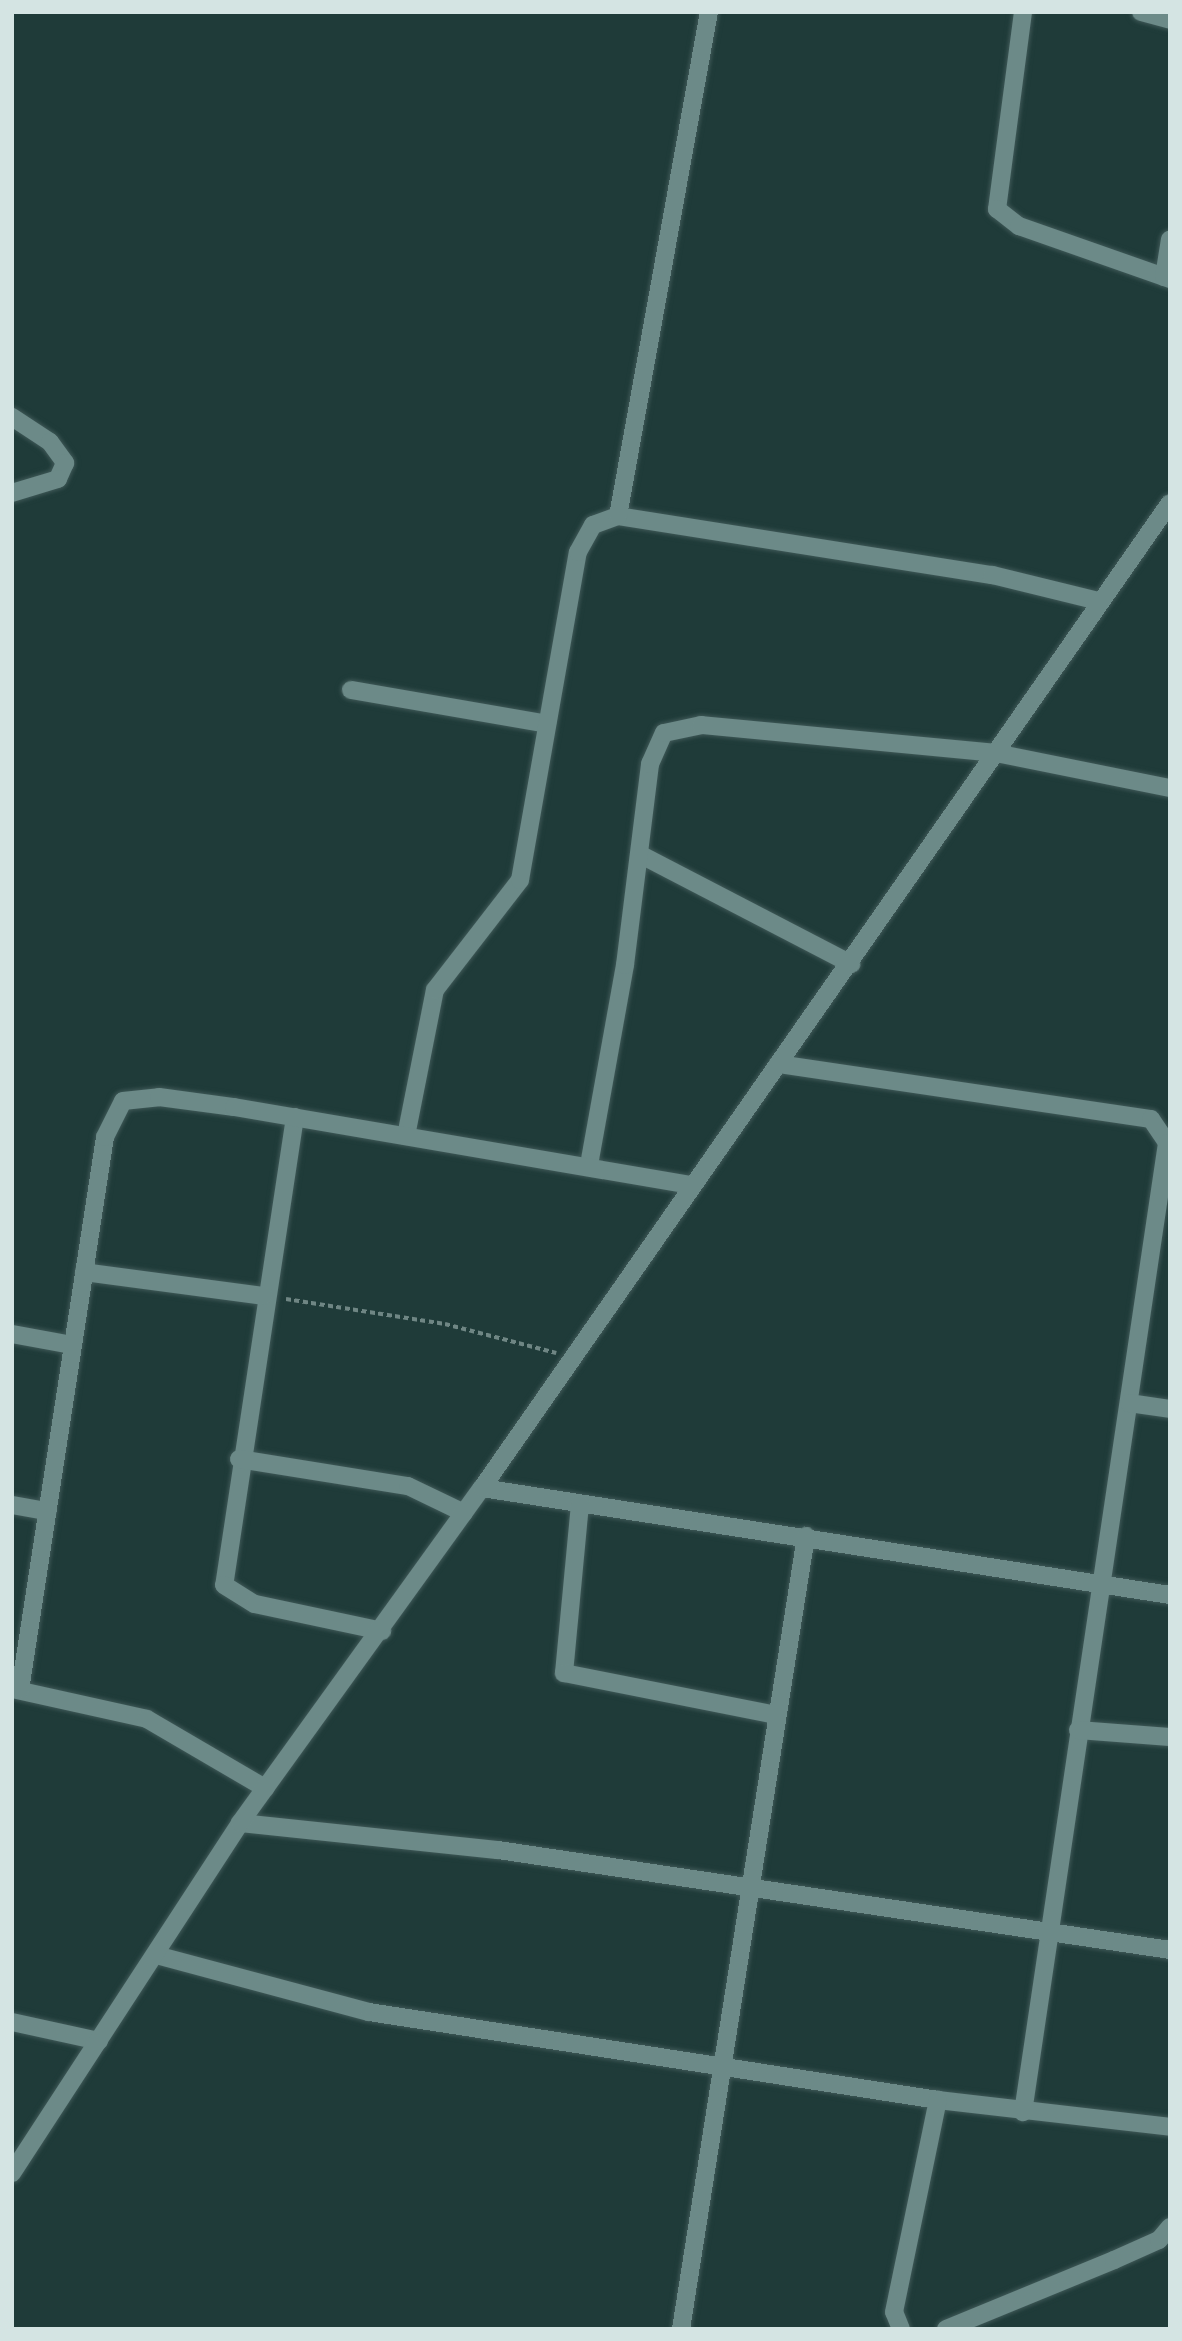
<!DOCTYPE html>
<html>
<head>
<meta charset="utf-8">
<style>
  body { margin:0 }
  #map { position:relative; width:1182px; height:2341px; overflow:hidden; background:#1f3b39; font-family:"DejaVu Sans",sans-serif }
  div>[style] { position:absolute }
  .path>* { height:3.5px; margin-top:-1.75px; transform-origin:0; background:repeating-linear-gradient(90deg,#6f8684 0 5px,transparent 0 8.5px) }
  .roads { filter:drop-shadow(0 0 2px #3f5857) drop-shadow(0 0 2px #3f5857) }
  .minor>* { height:18px; margin:-9px; padding:0 9px; transform-origin:9px; border-radius:9px; background:#6c8a88 }
  span { translate:-50% -50%; white-space:nowrap; text-align:center; line-height:1.15; -webkit-text-stroke:7px #131f1e; paint-order:stroke }
  .frame { position:absolute; inset:0; border:14px solid #d4e4e3; pointer-events:none }
</style>
</head>
<body>
<div id="map">
  <div class="path">
    <i style="left:286px;top:1299px;width:161px;rotate:8.9deg"></i>
    <i style="left:445px;top:1324px;width:115px;rotate:14.6deg"></i>
  </div>
  <div class="roads">
    <div class="minor">
      <i style="left:1023px;top:12px;width:199px;rotate:97.5deg"></i>
      <i style="left:997px;top:209px;width:28px;rotate:38deg"></i>
      <i style="left:1019px;top:226px;width:160px;rotate:19.3deg"></i>
      <i style="left:1141px;top:12px;width:30px;rotate:15deg"></i>
      <i style="left:1164px;top:277px;width:38px;rotate:-81deg"></i>
      <i style="left:12px;top:417px;width:45px;rotate:33.3deg"></i>
      <i style="left:50px;top:442px;width:26px;rotate:54deg"></i>
      <i style="left:65px;top:463px;width:17px;rotate:114deg"></i>
      <i style="left:58px;top:479px;width:48px;rotate:163.1deg"></i>
      <i style="left:618px;top:516px;width:379px;rotate:9deg"></i>
      <i style="left:992px;top:575px;width:110px;rotate:13.7deg"></i>
      <i style="left:351px;top:690px;width:199px;rotate:9.8deg"></i>
      <i style="left:641px;top:855px;width:237px;rotate:27.4deg"></i>
      <i style="left:778px;top:1064px;width:377px;rotate:8.4deg"></i>
      <i style="left:1151px;top:1119px;width:29px;rotate:56deg"></i>
      <i style="left:1167px;top:1143px;width:980px;rotate:98.45deg"></i>
      <i style="left:295px;top:1117px;width:473px;rotate:98.6deg"></i>
      <i style="left:224px;top:1585px;width:36px;rotate:32deg"></i>
      <i style="left:255px;top:1604px;width:130px;rotate:12deg"></i>
      <i style="left:406px;top:1136px;width:149px;rotate:-78.8deg"></i>
      <i style="left:435px;top:990px;width:139px;rotate:-52.3deg"></i>
      <i style="left:520px;top:880px;width:333px;rotate:-80deg"></i>
      <i style="left:578px;top:552px;width:31px;rotate:-61deg"></i>
      <i style="left:593px;top:525px;width:27px;rotate:-20deg"></i>
      <i style="left:618px;top:516px;width:512px;rotate:-79.77deg"></i>
      <i style="left:589px;top:1165px;width:203px;rotate:-79.8deg"></i>
      <i style="left:625px;top:965px;width:203px;rotate:-82.9deg"></i>
      <i style="left:650px;top:764px;width:34px;rotate:-66deg"></i>
      <i style="left:664px;top:733px;width:38px;rotate:-12deg"></i>
      <i style="left:701px;top:725px;width:296px;rotate:5.4deg"></i>
      <i style="left:996px;top:753px;width:177px;rotate:11.4deg"></i>
      <i style="left:84px;top:1272px;width:181px;rotate:7.6deg"></i>
      <i style="left:12px;top:1334px;width:61px;rotate:10.4deg"></i>
      <i style="left:1129px;top:1403px;width:41px;rotate:8.3deg"></i>
      <i style="left:239px;top:1459px;width:171px;rotate:9.1deg"></i>
      <i style="left:408px;top:1486px;width:62px;rotate:25.7deg"></i>
      <i style="left:482px;top:1488px;width:696px;rotate:8.84deg"></i>
      <i style="left:580px;top:1504px;width:170px;rotate:95.4deg"></i>
      <i style="left:564px;top:1673px;width:217px;rotate:11.2deg"></i>
      <i style="left:12px;top:1505px;width:36px;rotate:10deg"></i>
      <i style="left:12px;top:1689px;width:138px;rotate:12.5deg"></i>
      <i style="left:147px;top:1719px;width:137px;rotate:30.3deg"></i>
      <i style="left:20px;top:1690px;width:559px;rotate:-81.26deg"></i>
      <i style="left:105px;top:1137px;width:40px;rotate:-63.4deg"></i>
      <i style="left:123px;top:1101px;width:36px;rotate:-6deg"></i>
      <i style="left:159px;top:1097px;width:76px;rotate:7.6deg"></i>
      <i style="left:234px;top:1107px;width:464px;rotate:9.7deg"></i>
      <i style="left:1078px;top:1730px;width:92px;rotate:4.4deg"></i>
      <i style="left:240px;top:1823px;width:259px;rotate:6deg"></i>
      <i style="left:498px;top:1850px;width:679px;rotate:8.46deg"></i>
      <i style="left:156px;top:1955px;width:220px;rotate:15deg"></i>
      <i style="left:369px;top:2012px;width:576px;rotate:8.79deg"></i>
      <i style="left:938px;top:2100px;width:234px;rotate:6.6deg"></i>
      <i style="left:12px;top:2022px;width:89px;rotate:12.3deg"></i>
      <i style="left:12px;top:2173px;width:418px;rotate:-56.9deg"></i>
      <i style="left:240px;top:1823px;width:413px;rotate:-54.2deg"></i>
      <i style="left:482px;top:1488px;width:1201px;rotate:-55.07deg"></i>
      <i style="left:681px;top:2329px;width:803px;rotate:-81.04deg"></i>
      <i style="left:901px;top:2329px;width:18px;rotate:-112deg"></i>
      <i style="left:894px;top:2312px;width:217px;rotate:-78.3deg"></i>
      <i style="left:946px;top:2329px;width:182px;rotate:-22.3deg"></i>
      <i style="left:1114px;top:2260px;width:49px;rotate:-24deg"></i>
      <i style="left:1159px;top:2240px;width:17px;rotate:-50deg"></i>
    </div>
  </div>
  <div class="frame"></div>
</div>
</body>
</html>
